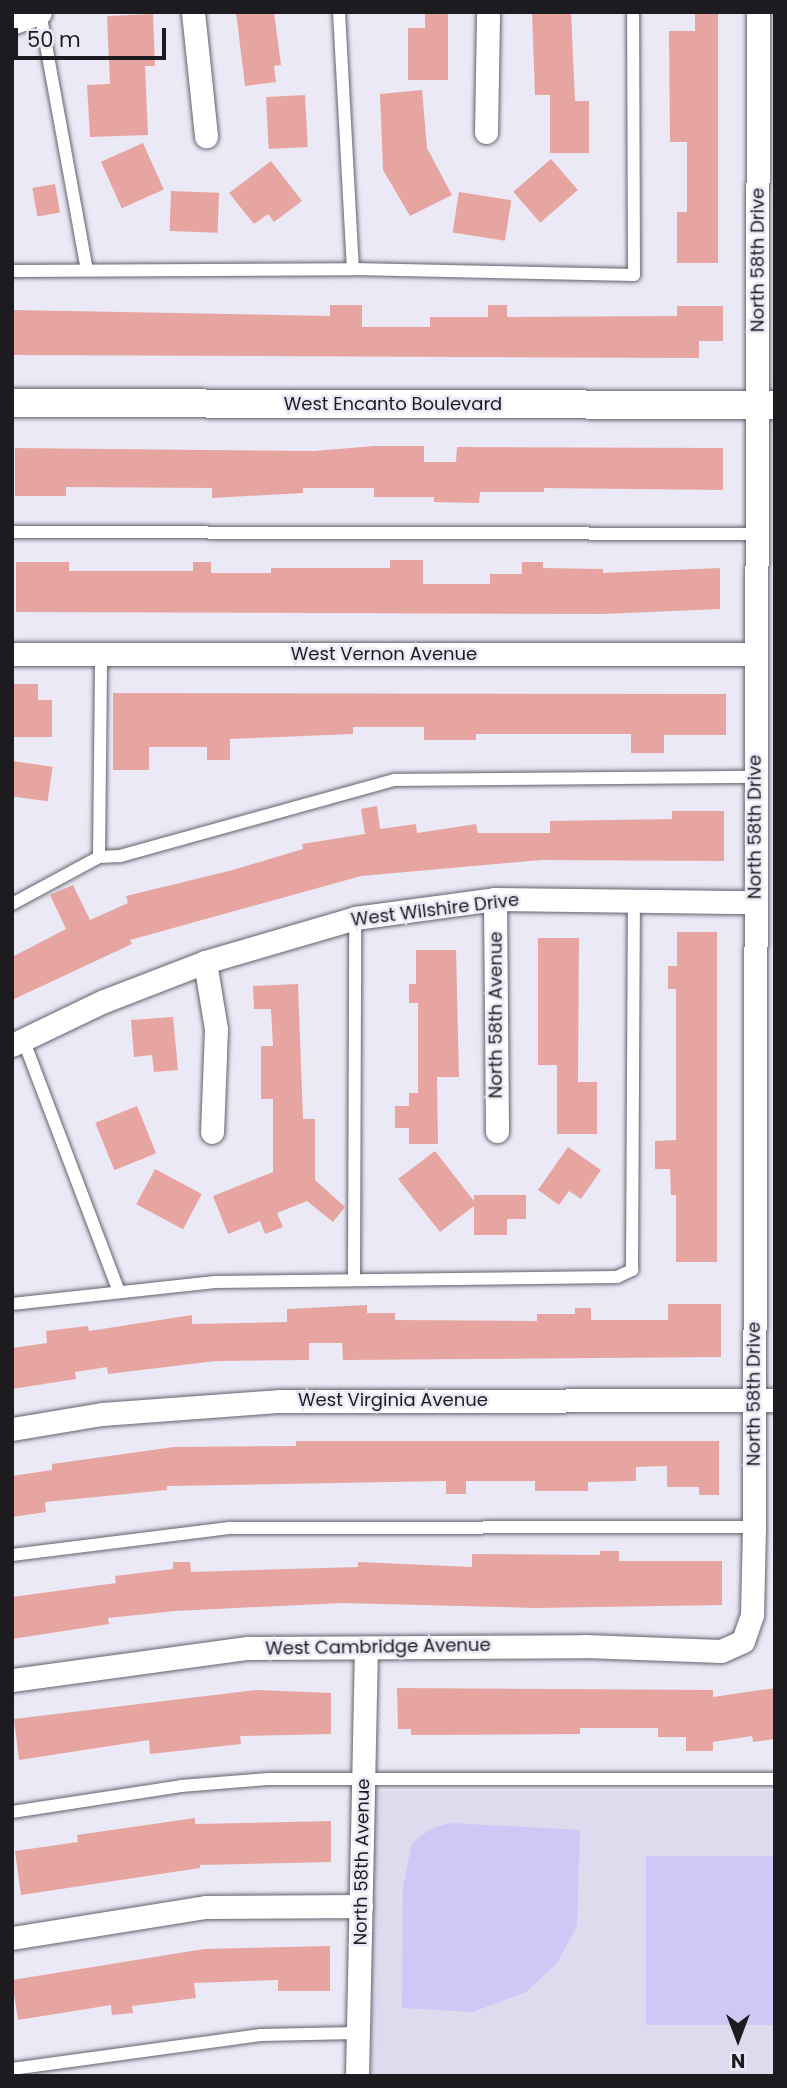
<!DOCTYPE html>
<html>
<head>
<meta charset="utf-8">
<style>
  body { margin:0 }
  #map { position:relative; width:787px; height:2088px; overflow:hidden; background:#ebe9f6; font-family:Poppins,sans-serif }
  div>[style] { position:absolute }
  .built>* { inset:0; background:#dedbef; transform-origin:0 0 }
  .green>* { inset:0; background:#cfc8f6; transform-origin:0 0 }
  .building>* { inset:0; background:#e7a5a1; transform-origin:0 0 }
  .roads { filter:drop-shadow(0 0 2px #63626d) drop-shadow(0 0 2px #63626d) }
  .service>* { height:12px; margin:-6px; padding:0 6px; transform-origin:6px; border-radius:6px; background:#fff }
  .minor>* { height:23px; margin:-11.5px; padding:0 11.5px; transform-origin:11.5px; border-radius:11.5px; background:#fff }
  .tertiary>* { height:28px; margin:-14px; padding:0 14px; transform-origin:14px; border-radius:14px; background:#fff }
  span { translate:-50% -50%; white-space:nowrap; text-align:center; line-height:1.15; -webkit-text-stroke:5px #ebe9f6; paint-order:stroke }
  .street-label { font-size:18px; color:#1c1c20 }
  .frame { position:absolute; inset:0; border:14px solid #1c1c20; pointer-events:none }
  .north { position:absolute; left:703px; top:2004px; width:70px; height:70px; -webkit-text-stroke:5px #ebe9f6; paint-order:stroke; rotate:180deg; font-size:19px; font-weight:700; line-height:28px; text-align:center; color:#1c1c20 }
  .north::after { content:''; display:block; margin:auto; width:24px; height:32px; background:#1c1c20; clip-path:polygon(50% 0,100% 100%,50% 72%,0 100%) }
  .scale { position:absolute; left:14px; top:28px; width:152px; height:32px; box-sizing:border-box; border:4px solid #1c1c20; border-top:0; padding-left:9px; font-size:21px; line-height:24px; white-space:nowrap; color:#1c1c20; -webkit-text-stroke:5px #ebe9f6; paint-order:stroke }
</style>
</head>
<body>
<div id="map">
  <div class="built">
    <i style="left:371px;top:1791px;width:404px;height:285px"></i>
  </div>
  <div class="green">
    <i style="clip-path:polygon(451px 1823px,580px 1830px,577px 1926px,557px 1963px,526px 1992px,473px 2012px,402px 2008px,403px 1887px,412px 1843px,432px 1828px)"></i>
    <i style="left:646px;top:1856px;width:129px;height:169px"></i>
  </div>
  <div class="building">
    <i style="clip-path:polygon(236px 12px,274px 12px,281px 65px,274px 66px,276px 82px,245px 86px)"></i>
    <i style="clip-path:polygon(425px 12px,448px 12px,448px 80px,408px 80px,408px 28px,425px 28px)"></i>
    <i style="clip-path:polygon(532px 12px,571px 12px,575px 101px,589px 101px,589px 153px,550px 153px,550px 95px,535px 95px)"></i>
    <i style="clip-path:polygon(695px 12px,718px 12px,718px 263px,677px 263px,677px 212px,687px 212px,687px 142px,670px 142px,669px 31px,695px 31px)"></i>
    <i style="clip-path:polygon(153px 14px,155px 66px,145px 66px,148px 135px,90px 137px,87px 85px,110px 84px,107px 16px)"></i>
    <i style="clip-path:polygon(422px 90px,427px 148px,452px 195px,410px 216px,383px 170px,380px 94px)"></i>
    <i style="left:305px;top:95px;width:52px;height:39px;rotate:87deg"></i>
    <i style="left:143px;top:143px;width:51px;height:46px;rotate:66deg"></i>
    <i style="left:551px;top:159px;width:41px;height:50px;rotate:49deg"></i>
    <i style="clip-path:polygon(271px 161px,302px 201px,274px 222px,268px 214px,254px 224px,229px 193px)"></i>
    <i style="left:55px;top:184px;width:29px;height:23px;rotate:80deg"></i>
    <i style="left:171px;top:191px;width:48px;height:40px;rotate:2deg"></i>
    <i style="left:459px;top:192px;width:53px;height:41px;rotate:9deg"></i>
    <i style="clip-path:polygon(330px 305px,362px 305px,362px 327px,430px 327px,430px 317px,488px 317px,488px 305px,507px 305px,507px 317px,677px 316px,677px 306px,723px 306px,723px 341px,699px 341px,699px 358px,14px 355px,14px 310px,330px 316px)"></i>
    <i style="clip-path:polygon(374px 446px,424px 446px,424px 462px,456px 462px,457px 447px,723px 448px,723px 490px,544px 488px,544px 492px,480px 492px,479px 503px,434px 502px,434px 497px,374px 497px,374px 488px,303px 488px,303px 493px,212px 498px,212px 488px,66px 487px,66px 496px,15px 496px,15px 448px,314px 451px)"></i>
    <i style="clip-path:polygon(390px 560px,423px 560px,423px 584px,490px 584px,490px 574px,522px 574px,522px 562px,543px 562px,543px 568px,603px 569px,603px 573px,720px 568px,720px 609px,602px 614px,16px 612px,16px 562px,69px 562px,69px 571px,193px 571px,193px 562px,211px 562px,211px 573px,271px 573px,271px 568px,390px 568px)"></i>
    <i style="clip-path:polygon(12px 684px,38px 684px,38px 700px,52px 700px,52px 737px,12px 737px)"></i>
    <i style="clip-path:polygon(113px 693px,726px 694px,726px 735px,664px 735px,664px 753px,631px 753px,631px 734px,476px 734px,476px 740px,424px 740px,424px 727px,353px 727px,353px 734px,230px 739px,230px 760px,207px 760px,207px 747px,149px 747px,149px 770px,113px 770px)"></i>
    <i style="left:12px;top:761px;width:41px;height:35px;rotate:8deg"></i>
    <i style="clip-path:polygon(377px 806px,380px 829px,416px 824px,417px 833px,476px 824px,478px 833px,550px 833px,550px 821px,672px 819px,672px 811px,724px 811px,724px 861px,541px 860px,361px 876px,130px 940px,132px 944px,12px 1000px,12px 957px,66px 929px,50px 895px,73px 885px,90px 920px,128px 903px,126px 896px,233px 870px,303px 849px,302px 844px,365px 834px,361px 809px)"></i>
    <i style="clip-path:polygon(677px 932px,717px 932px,717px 1262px,676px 1262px,676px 1195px,671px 1195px,670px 1169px,655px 1169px,655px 1141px,676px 1140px,676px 989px,668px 989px,668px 966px,677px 966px)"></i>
    <i style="clip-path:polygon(538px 938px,579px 938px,578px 1082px,597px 1082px,597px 1134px,557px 1134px,557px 1065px,538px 1065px)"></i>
    <i style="clip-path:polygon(416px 950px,456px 950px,459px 1077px,437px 1077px,438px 1144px,409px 1144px,409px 1128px,395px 1128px,395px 1106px,409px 1106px,409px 1093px,418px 1093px,418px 1003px,409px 1003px,409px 984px,416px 984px)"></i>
    <i style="clip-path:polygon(298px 984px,303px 1119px,315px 1119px,315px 1180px,345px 1207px,333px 1222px,307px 1201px,277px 1213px,283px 1227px,265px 1234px,260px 1221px,228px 1234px,213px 1196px,273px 1172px,273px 1099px,261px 1099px,261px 1046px,273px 1046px,271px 1009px,254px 1009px,253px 986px)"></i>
    <i style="clip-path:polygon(173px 1017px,178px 1070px,154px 1072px,152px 1055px,134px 1057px,131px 1020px)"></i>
    <i style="left:137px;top:1106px;width:51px;height:45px;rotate:68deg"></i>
    <i style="clip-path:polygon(568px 1147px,601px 1170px,581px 1199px,569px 1191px,559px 1205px,538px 1190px)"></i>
    <i style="clip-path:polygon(435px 1151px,474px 1201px,474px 1195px,526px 1195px,526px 1219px,507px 1219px,507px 1235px,474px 1235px,474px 1206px,440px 1232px,398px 1179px)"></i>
    <i style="left:155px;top:1169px;width:53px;height:40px;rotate:28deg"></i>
    <i style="clip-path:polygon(668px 1304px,721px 1304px,721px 1357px,343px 1360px,342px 1343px,309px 1343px,309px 1360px,216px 1361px,108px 1374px,107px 1367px,75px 1372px,76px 1379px,12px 1389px,12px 1348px,47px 1343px,46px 1331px,88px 1326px,89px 1331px,192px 1315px,192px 1324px,287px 1322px,287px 1309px,367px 1305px,367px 1313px,395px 1313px,395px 1320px,537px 1321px,537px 1314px,575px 1314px,575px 1308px,591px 1308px,591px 1320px,668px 1320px)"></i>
    <i style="clip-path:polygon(296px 1441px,719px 1441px,719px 1495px,699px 1495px,699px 1487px,667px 1487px,667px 1466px,636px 1467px,636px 1481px,588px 1482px,588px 1491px,535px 1491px,535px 1481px,466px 1481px,466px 1494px,446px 1494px,446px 1481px,167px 1486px,167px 1490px,45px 1502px,46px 1512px,12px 1517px,12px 1476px,52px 1470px,52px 1464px,174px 1447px,296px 1446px)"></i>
    <i style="clip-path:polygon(600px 1551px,619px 1551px,619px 1561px,722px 1561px,722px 1605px,536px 1608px,342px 1603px,175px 1611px,108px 1618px,109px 1624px,12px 1639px,12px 1597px,116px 1583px,115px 1576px,173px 1569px,173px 1562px,190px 1562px,191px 1572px,358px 1567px,358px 1562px,472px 1567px,472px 1554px,600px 1555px)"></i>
    <i style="clip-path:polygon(397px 1688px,713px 1690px,713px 1697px,775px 1688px,775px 1739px,753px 1742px,752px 1736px,713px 1742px,713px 1751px,686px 1751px,686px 1737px,658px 1737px,658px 1728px,580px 1728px,580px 1734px,411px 1735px,411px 1729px,398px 1729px)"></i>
    <i style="clip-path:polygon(257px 1690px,331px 1693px,331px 1734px,240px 1736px,241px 1744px,150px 1754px,149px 1740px,19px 1760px,14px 1719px)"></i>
    <i style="clip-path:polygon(195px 1818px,195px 1824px,331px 1821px,331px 1862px,200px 1865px,200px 1868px,21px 1895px,15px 1851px,78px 1842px,77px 1835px)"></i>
    <i style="clip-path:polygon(330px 1946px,330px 1991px,278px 1991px,278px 1980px,194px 1983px,196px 1998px,132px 2006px,133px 2013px,112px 2015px,111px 2005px,18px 2020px,12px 1980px,204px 1949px)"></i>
  </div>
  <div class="roads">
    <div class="service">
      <i style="left:40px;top:12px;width:262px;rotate:79.7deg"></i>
      <i style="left:339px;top:12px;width:257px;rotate:86.9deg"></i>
      <i style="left:12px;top:271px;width:341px;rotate:-0.3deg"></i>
      <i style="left:353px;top:269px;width:281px;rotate:1.2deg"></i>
      <i style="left:634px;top:275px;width:263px;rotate:-90.2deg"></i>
      <i style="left:12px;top:532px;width:745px;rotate:0.15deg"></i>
      <i style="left:99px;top:857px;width:202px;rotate:-89.4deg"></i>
      <i style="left:12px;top:904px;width:99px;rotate:-28.4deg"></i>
      <i style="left:99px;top:857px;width:21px;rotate:-3deg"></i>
      <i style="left:120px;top:856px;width:284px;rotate:-15.5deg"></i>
      <i style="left:394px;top:780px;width:360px;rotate:-0.5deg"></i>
      <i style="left:23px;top:1039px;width:267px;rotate:69.2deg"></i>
      <i style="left:354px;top:1278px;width:360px;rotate:-89.8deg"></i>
      <i style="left:12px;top:1304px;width:204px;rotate:-6.2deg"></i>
      <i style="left:215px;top:1282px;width:402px;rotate:-0.7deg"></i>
      <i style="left:617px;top:1277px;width:17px;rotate:-25deg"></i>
      <i style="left:632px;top:1270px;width:372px;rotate:-89.7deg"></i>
      <i style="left:12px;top:1555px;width:219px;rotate:-7.1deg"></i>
      <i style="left:229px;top:1528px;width:525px;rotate:-0.11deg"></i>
      <i style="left:12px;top:1812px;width:171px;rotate:-8.7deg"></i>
      <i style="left:181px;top:1786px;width:87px;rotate:-4.6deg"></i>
      <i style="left:268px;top:1779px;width:507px"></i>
      <i style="left:12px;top:2069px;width:251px;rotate:-7.8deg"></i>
      <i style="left:261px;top:2035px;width:96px;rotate:-1.2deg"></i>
    </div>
    <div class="minor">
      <i style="left:193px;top:12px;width:125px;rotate:84deg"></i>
      <i style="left:12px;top:23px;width:30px;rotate:-21deg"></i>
      <i style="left:486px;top:132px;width:120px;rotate:-89deg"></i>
      <i style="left:12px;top:654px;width:744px"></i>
      <i style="left:495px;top:899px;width:232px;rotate:89.5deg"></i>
      <i style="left:205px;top:962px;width:68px;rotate:80.7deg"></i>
      <i style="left:216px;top:1029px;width:103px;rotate:92.2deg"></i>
      <i style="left:12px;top:1045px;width:102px;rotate:-25.6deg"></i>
      <i style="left:104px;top:1001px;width:108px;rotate:-21.1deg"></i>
      <i style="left:205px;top:962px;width:156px;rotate:-16.3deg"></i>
      <i style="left:355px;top:918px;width:141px;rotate:-7.7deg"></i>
      <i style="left:495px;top:899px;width:261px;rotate:0.7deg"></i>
      <i style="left:12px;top:1429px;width:91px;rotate:-9.5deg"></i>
      <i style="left:102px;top:1414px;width:179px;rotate:-4.2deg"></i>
      <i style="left:281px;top:1401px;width:494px;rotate:-0.1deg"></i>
      <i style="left:12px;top:1680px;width:237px;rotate:-7.8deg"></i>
      <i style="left:247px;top:1648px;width:337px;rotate:-0.3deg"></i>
      <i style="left:584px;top:1646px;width:137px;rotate:2.1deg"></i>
      <i style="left:721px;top:1651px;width:24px;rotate:-24deg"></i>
      <i style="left:743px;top:1641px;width:28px;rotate:-71deg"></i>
      <i style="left:752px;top:1615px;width:88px;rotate:-88.7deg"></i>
      <i style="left:754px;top:1527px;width:1515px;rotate:-89.85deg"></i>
      <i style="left:12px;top:1938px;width:196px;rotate:-9.1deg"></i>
      <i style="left:206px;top:1907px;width:155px;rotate:-0.4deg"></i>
      <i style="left:357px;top:2076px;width:428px;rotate:-88.8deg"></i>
    </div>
    <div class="tertiary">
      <i style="left:12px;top:403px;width:763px;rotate:0.15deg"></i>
    </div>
  </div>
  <div class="street-label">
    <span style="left:758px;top:260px;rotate:-90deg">North 58th Drive</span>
    <span style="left:393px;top:404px">West Encanto Boulevard</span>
    <span style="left:384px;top:654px">West Vernon Avenue</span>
    <span style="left:755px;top:827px;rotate:-90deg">North 58th Drive</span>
    <span style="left:435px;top:910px;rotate:-7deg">West Wilshire Drive</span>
    <span style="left:496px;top:1015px;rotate:-90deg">North 58th Avenue</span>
    <span style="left:754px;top:1394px;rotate:-90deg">North 58th Drive</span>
    <span style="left:393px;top:1400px">West Virginia Avenue</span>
    <span style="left:378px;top:1647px;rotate:-1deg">West Cambridge Avenue</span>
    <span style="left:362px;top:1862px;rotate:-89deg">North 58th Avenue</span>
  </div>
  <div class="frame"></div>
  <div class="north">N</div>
  <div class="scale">50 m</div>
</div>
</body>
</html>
